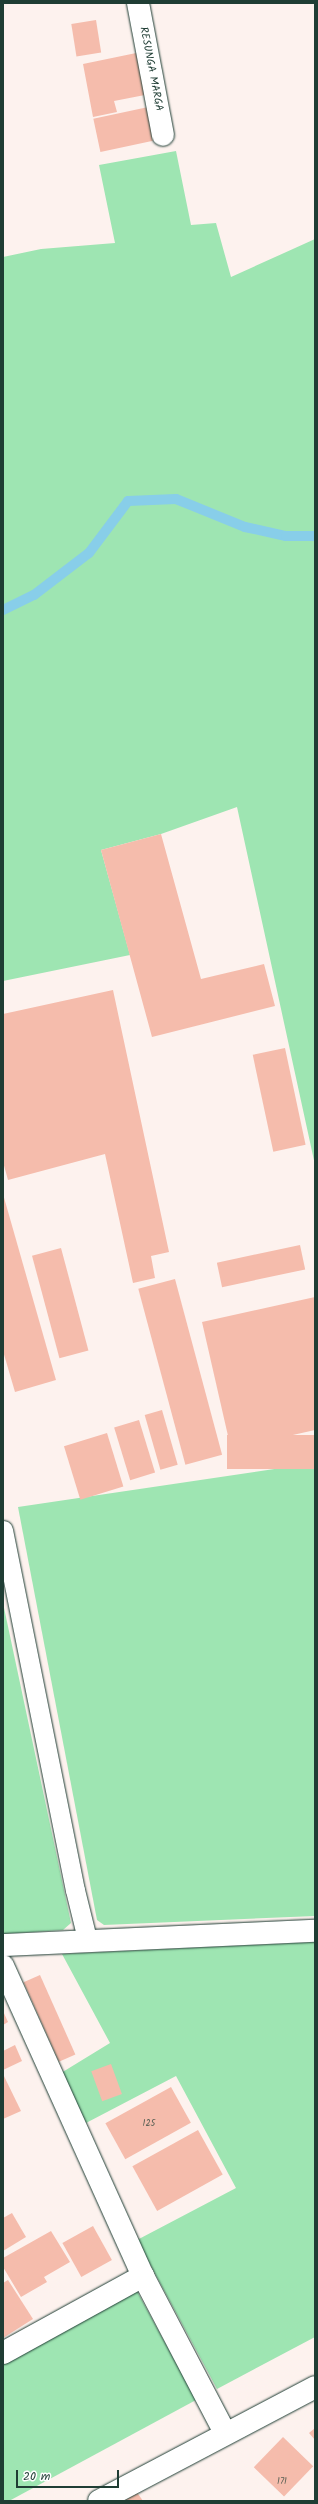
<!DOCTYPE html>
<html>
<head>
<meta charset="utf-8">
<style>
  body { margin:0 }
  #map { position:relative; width:318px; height:2504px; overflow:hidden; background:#fdf2ee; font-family:Kalam,sans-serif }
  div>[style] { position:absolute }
  .green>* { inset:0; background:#9ee5b2 }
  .stream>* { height:10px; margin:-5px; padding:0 5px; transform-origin:5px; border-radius:5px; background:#88cee9 }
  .building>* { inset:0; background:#f5bcac; transform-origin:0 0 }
  .roads { filter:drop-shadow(0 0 1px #1f3d34) drop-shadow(0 0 1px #1f3d34) }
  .lane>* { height:19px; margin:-9.5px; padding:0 9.5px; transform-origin:9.5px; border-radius:9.5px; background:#fff }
  .street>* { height:22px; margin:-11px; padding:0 11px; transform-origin:11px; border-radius:11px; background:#fff }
  .secondary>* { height:22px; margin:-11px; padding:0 11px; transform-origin:11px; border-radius:11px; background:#fff }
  span { translate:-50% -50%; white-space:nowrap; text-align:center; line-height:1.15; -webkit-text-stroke:3px #fff; paint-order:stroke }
  .number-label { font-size:9px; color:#545d52 }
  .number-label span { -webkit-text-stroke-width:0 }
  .street-label { font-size:11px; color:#1f3d34 }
  .frame { position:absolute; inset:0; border:4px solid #1f3d34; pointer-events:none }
  .scale { position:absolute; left:16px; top:2470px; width:103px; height:18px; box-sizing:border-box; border:2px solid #1f3d34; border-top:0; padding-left:5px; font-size:12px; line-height:14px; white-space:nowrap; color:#1f3d34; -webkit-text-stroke:3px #fff; paint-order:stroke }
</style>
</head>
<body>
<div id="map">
  <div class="green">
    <i style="clip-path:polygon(176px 151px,191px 225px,216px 223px,231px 277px,315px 239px,315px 1165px,237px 807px,161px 834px,101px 850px,130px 955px,3px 981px,3px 257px,41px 249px,115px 243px,99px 165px)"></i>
    <i style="clip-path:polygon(315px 1463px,315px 1916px,104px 1925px,97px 1920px,18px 1507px)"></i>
    <i style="clip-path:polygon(3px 1603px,71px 1923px,63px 1930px,3px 1934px)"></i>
    <i style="clip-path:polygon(315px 1942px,315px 2337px,217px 2389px,137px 2240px,236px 2188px,176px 2076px,86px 2123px,61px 2073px,110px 2043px,62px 1954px)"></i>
    <i style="clip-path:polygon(137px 2291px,196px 2400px,9px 2501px,3px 2501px,3px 2364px)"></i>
  </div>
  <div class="stream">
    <i style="left:3px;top:610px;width:34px;rotate:-26deg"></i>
    <i style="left:34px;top:595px;width:69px;rotate:-37.4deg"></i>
    <i style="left:89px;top:553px;width:65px;rotate:-53.1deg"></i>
    <i style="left:128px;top:501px;width:48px;rotate:-2.4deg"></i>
    <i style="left:176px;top:499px;width:74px;rotate:22.1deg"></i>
    <i style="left:245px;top:527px;width:42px;rotate:12.4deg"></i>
    <i style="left:286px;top:536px;width:29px"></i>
  </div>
  <div class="building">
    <i style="left:96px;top:20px;width:33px;height:25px;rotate:81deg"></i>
    <i style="clip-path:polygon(141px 52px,150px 94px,114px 101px,117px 112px,93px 117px,83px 64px)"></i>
    <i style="left:153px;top:106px;width:34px;height:61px;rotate:78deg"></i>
    <i style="clip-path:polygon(161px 834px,201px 979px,264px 964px,275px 1006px,152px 1037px,101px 850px)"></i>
    <i style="clip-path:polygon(113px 990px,169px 1252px,151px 1256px,155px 1278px,133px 1283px,105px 1154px,8px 1180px,3px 1162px,3px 1014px)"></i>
    <i style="left:285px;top:1048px;width:99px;height:33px;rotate:78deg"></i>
    <i style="clip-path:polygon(3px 1194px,56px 1380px,15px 1392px,3px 1351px)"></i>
    <i style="left:300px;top:1245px;width:25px;height:85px;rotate:78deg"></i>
    <i style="left:61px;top:1248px;width:106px;height:30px;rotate:75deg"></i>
    <i style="left:175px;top:1279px;width:182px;height:38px;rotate:75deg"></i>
    <i style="clip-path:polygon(315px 1297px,315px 1430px,231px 1449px,202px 1322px)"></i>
    <i style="left:162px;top:1410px;width:57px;height:18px;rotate:74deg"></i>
    <i style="left:139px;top:1420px;width:55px;height:26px;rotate:73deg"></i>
    <i style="left:107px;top:1433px;width:56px;height:45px;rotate:73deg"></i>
    <i style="left:315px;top:1435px;width:34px;height:88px;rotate:90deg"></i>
    <i style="left:40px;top:1975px;width:87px;height:18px;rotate:66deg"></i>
    <i style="clip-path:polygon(3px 2011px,8px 2022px,3px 2025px)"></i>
    <i style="clip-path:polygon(15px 2045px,22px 2061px,3px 2070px,3px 2051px)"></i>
    <i style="left:111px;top:2064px;width:32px;height:21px;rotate:70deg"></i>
    <i style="clip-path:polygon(3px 2074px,21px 2111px,3px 2119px)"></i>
    <i style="left:171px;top:2087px;width:41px;height:75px;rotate:61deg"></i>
    <i style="left:198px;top:2130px;width:51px;height:75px;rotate:61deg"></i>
    <i style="clip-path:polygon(12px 2213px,26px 2237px,3px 2251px,3px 2218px)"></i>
    <i style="left:93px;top:2226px;width:39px;height:35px;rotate:61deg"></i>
    <i style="clip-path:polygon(51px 2231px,70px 2262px,44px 2277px,47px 2282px,21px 2297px,3px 2267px,3px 2258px)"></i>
    <i style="clip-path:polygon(8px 2280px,33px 2319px,3px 2338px,3px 2283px)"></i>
    <i style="clip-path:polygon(315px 2428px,315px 2440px,309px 2433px)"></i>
    <i style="left:283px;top:2437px;width:42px;height:42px;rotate:44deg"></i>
    <i style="clip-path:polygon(134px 2488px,143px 2501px,115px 2501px)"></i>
  </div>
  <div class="roads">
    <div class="lane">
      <i style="left:3px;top:1530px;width:367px;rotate:78.7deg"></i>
      <i style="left:75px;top:1890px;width:50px;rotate:76.2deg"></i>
    </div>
    <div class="street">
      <i style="left:138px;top:3px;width:134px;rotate:79.3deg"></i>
      <i style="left:3px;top:1945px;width:312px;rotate:-2.6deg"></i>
      <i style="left:3px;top:1966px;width:340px;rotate:65.7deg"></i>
      <i style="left:143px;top:2276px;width:177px;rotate:62.4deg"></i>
      <i style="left:3px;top:2353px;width:160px;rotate:-28.8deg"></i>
    </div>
    <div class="secondary">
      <i style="left:99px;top:2501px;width:244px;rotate:-27.8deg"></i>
    </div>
  </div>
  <div class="number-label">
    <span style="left:149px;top:2124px">125</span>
    <span style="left:282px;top:2482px">171</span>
  </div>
  <div class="street-label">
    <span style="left:151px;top:69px;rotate:79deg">RESUNGA MARGA</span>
  </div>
  <div class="frame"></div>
  <div class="scale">20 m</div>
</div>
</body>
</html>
